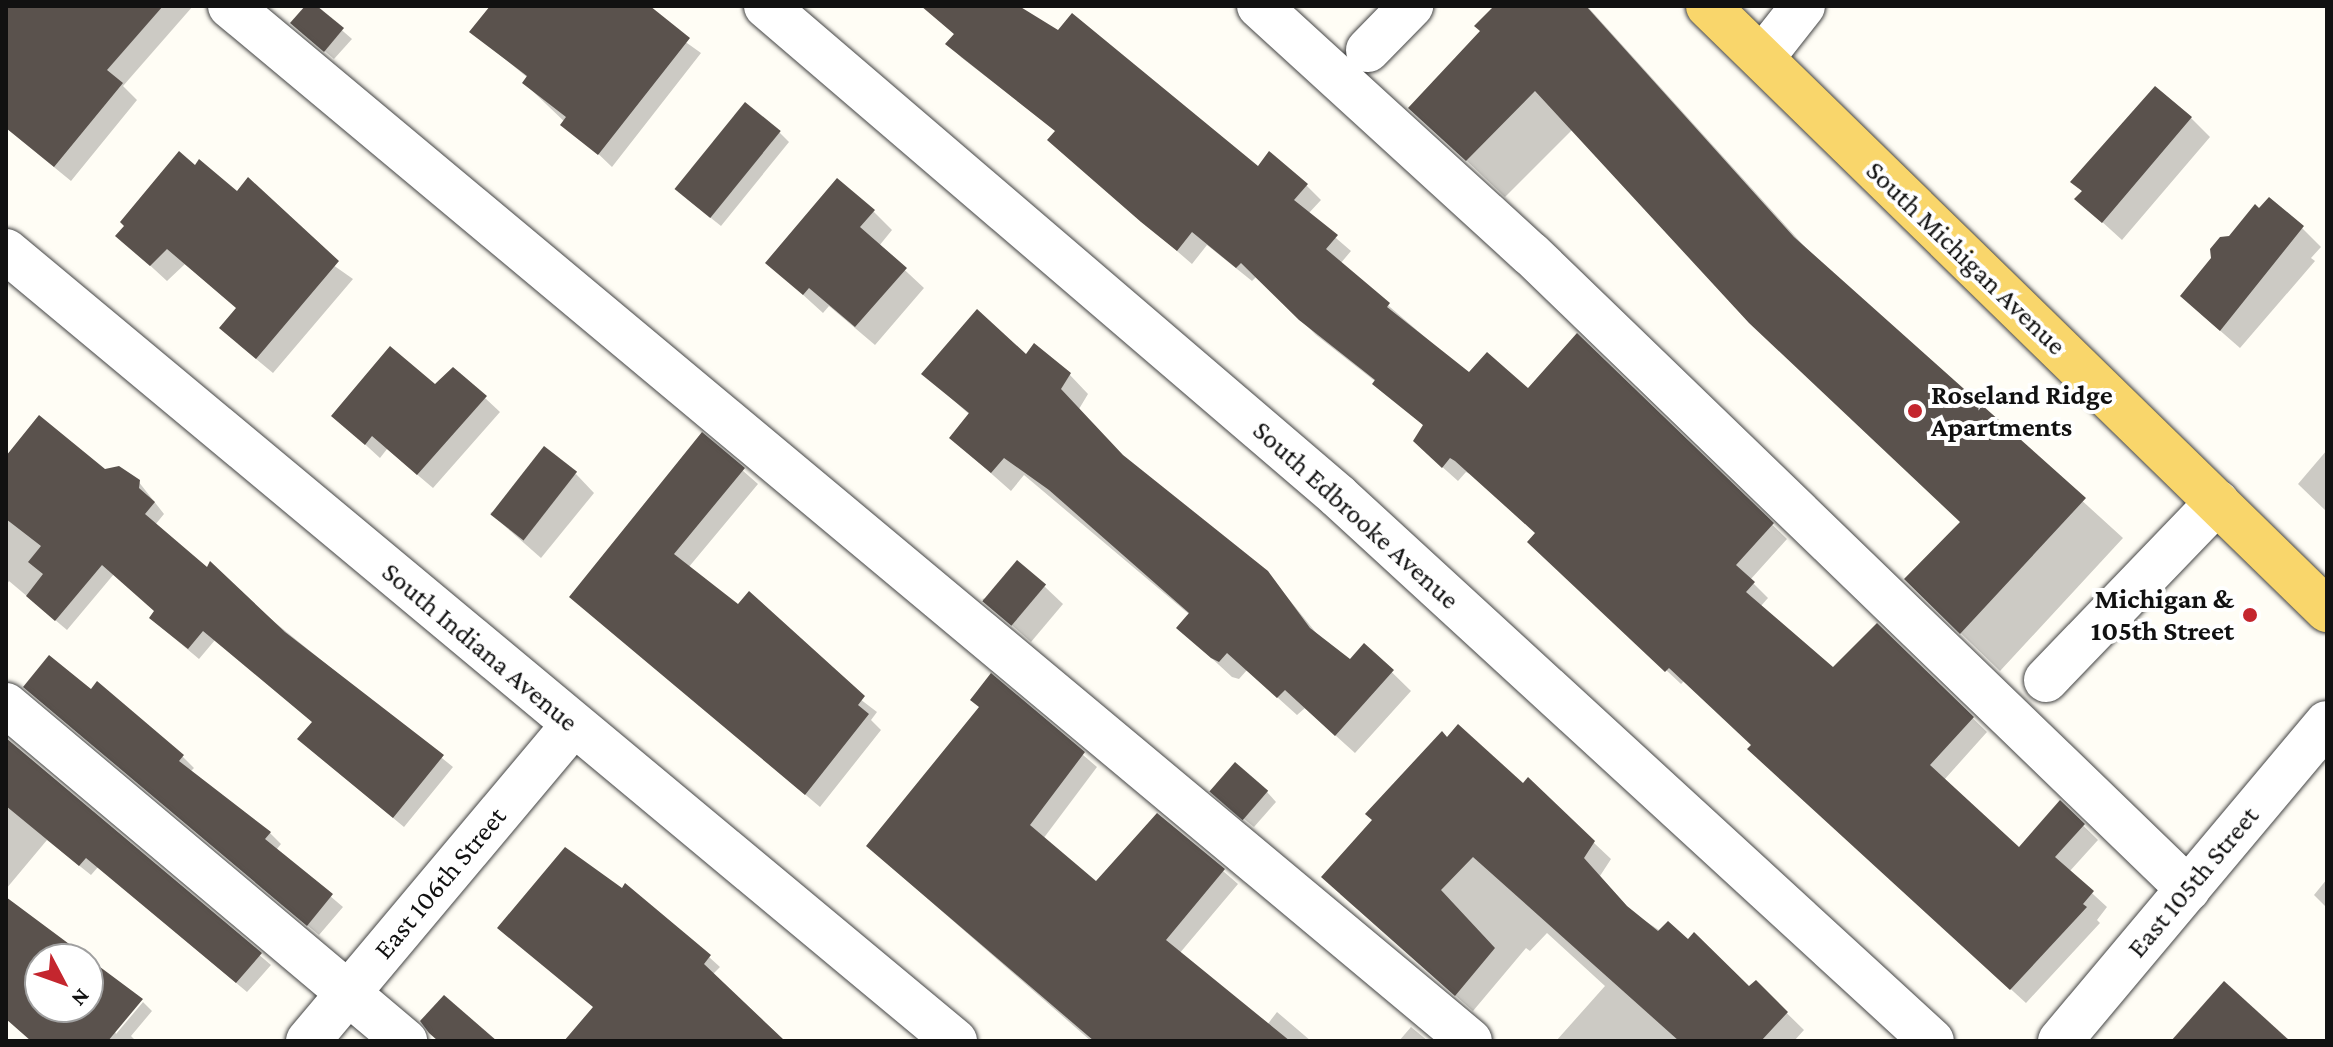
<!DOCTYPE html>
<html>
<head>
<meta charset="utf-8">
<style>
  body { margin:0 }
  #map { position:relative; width:2333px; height:1047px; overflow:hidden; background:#fffdf5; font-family:"Crimson Pro",serif }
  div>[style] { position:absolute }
  .shadow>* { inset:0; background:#0003 }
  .building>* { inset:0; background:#5a524d; transform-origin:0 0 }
  .roads { filter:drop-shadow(0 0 2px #444) drop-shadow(0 0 2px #444) }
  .minor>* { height:44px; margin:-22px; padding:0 22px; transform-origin:22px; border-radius:22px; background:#fff }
  .major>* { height:44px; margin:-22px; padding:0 22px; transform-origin:22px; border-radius:22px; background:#f9d66b }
  .dots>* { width:22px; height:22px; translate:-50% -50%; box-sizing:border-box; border:4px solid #fff; border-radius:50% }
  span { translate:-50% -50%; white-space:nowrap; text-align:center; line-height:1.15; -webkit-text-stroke:8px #fff; paint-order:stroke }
  .street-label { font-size:28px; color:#111 }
  .poi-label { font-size:28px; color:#111; font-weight:700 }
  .left { translate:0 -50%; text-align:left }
  .right { translate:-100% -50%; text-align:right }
  .frame { position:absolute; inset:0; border:8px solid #111; pointer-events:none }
  .north { position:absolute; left:24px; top:943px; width:80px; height:80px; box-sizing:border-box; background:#fff; border:2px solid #a0a0a0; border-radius:50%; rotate:131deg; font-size:22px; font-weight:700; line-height:32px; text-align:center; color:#111 }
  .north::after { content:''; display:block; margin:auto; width:28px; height:36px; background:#c4262e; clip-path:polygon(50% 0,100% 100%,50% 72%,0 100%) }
</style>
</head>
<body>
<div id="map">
  <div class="shadow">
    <i style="clip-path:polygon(6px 6px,193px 6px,123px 86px,137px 100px,71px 181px,6px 128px)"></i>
    <i style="clip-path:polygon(307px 6px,314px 6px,352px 39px,334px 59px,299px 29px)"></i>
    <i style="clip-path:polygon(492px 6px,635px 6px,701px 53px,612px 167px,524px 83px,528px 78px,472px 32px)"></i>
    <i style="clip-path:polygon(923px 6px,1016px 6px,1258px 168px,1306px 185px,1321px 200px,1308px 214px,1351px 251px,1340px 264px,1469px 375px,1528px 391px,1577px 336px,1787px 539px,1750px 580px,1768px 598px,1760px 607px,1833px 669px,1877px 626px,1987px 732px,1944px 780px,2020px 850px,2060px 803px,2098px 840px,2069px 872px,2107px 907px,2097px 920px,2100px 923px,2026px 1003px,1764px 764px,1754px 745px,1684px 681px,1681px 684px,1544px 556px,1537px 534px,1472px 475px,1466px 472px,1458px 481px,1430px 456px,1424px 426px,1376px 382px,1316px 335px,1257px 276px,1252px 281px,1207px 245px,1192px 264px,1064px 154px,1057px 132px,962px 58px,948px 44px,955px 35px)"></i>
    <i style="clip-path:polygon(1497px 6px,1587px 6px,1813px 256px,2123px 538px,2000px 671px,1945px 618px,1962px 523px,1573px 129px,1505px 197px,1411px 108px,1482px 31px)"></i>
    <i style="clip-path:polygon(2191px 118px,2210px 137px,2122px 240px,2077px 199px,2083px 192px,2073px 182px)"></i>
    <i style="clip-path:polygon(779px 132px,789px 142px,721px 226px,687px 199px)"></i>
    <i style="clip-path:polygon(195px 168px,353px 279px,273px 373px,238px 344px,238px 309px,185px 264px,167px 281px,118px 236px)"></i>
    <i style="clip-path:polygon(873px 211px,892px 230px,879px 246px,924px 288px,875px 345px,829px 306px,823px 313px,768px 263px)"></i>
    <i style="clip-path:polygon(2302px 228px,2321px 247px,2311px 258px,2315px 261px,2240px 348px,2201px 314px)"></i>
    <i style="clip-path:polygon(1026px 357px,1069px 374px,1088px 394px,1079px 409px,1126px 460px,1267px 572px,1321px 639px,1350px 661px,1365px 646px,1411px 691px,1355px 753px,1305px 708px,1297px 715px,1247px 670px,1239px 679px,1232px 677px,1179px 628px,1190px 615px,1024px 475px,1011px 491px,951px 438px,970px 415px,924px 374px)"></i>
    <i style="clip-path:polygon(435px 387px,485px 398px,500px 412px,433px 488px,387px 449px,380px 458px,334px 416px)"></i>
    <i style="clip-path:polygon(702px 435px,758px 484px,688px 568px,877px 712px,871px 720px,881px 730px,820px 807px,572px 597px)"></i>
    <i style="clip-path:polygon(2327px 450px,2327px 512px,2298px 484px)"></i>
    <i style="clip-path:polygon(104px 471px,138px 481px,164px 514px,155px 525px,453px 767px,404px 827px,311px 750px,314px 723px,215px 640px,199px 659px,162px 628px,156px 612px,114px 574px,67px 630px,9px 581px,6px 586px,6px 474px)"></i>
    <i style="clip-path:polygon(576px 474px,594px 493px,541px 558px,490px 513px)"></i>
    <i style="clip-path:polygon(1044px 586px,1063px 604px,1031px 642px,982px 599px)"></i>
    <i style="clip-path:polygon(991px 676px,1097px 767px,1043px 839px,1096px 884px,1158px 815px,1238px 884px,1179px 954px,1267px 1025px,1277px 1012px,1311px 1041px,1091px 1041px,882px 859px,981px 708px)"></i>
    <i style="clip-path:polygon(92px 692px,182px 756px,194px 768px,190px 772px,270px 833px,281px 844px,276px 850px,343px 907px,319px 935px,37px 698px)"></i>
    <i style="clip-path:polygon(1448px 739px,1523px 786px,1593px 842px,1611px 859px,1600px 876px,1633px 913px,1749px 989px,1756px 983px,1804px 1030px,1794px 1041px,1556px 1041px,1605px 986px,1547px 933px,1530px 951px,1526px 948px,1473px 1011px,1340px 894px)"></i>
    <i style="clip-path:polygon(6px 740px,271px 965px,247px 992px,98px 867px,91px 875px,47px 840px,6px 889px)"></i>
    <i style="clip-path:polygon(1267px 792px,1276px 802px,1254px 827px,1221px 800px)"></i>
    <i style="clip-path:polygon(2327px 879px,2327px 908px,2314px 895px)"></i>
    <i style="clip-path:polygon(6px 899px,86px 959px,40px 959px,40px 1007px,88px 1007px,88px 960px,116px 1034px,143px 1002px,152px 1011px,131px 1036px,136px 1041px,35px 1041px,6px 1017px)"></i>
    <i style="clip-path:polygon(709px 957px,720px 967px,713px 974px,785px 1041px,567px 1041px)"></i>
    <i style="clip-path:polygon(1411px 1027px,1428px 1041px,1399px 1041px)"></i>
  </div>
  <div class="building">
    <i style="clip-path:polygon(6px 6px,163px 6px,107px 70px,123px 83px,54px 167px,6px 128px)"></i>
    <i style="clip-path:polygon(305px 6px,317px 6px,344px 28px,324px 52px,290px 23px)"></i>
    <i style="clip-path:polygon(490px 6px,650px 6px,690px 38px,598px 155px,560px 125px,566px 117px,522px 83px,527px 76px,469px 32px)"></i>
    <i style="clip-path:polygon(921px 6px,1019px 6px,1058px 30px,1072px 13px,1258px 166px,1269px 151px,1308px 184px,1294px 200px,1338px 235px,1326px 249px,1390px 303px,1387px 307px,1469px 372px,1487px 352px,1528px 388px,1577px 333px,1774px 523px,1736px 565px,1755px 582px,1746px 592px,1833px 667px,1877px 623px,1974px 717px,1930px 765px,2019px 847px,2060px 800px,2085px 824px,2055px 857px,2094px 891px,2083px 904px,2087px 907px,2010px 990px,1747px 749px,1751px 745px,1669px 668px,1665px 672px,1527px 542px,1535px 533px,1455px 461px,1450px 458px,1442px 468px,1413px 441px,1423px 425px,1372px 384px,1375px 380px,1299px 320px,1241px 263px,1236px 268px,1192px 232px,1177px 251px,1141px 222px,1047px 140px,1055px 131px,945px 44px,954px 34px)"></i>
    <i style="clip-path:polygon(1494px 6px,1586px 6px,1794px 237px,2086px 498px,1960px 634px,1904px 579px,1960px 522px,1749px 323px,1535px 91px,1466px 161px,1408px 108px,1480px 31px,1474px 26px)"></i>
    <i style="clip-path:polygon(2155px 86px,2192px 117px,2102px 223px,2074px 199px,2082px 191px,2070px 182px)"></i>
    <i style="left:745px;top:102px;width:46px;height:112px;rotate:39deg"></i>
    <i style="clip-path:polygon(179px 151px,195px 165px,199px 159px,237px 191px,248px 177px,339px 261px,256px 359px,219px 328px,236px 308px,167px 249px,150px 266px,115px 236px,124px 226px,120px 222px)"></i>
    <i style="clip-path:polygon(837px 178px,875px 210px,860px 227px,907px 268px,855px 327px,809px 288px,803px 295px,765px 263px)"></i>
    <i style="clip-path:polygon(2269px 197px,2304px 226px,2220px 331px,2180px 296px,2211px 258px,2210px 249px,2220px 237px,2229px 236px,2255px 204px,2259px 208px)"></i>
    <i style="clip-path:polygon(977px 309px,1026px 354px,1034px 343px,1071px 373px,1061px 389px,1123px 455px,1268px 571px,1310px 628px,1350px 659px,1364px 643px,1394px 670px,1335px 736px,1285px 690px,1277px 698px,1227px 653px,1219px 662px,1211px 658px,1176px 628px,1189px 613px,1049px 490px,1004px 458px,991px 473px,949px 438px,969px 413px,921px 374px)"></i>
    <i style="clip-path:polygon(390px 346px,435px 384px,453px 367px,487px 396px,417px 475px,372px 436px,365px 445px,331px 416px)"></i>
    <i style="clip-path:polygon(39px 415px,105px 469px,119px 466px,140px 480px,139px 488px,155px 502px,145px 514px,207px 567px,210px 561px,285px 632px,444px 755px,393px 818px,297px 739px,312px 722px,203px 631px,188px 649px,149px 618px,154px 611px,102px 565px,55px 621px,26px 596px,43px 574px,28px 562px,41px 546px,6px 519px,6px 456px)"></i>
    <i style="clip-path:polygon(702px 432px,745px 468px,674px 554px,738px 604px,749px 591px,865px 696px,858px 705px,869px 714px,805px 795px,569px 597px)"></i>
    <i style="left:544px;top:446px;width:42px;height:87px;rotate:38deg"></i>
    <i style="left:1017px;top:560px;width:38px;height:54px;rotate:40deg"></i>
    <i style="clip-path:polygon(49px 655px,91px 689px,97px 681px,184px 755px,179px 761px,271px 832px,265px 839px,333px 894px,307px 926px,23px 687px)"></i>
    <i style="clip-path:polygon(991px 673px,1085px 752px,1030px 825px,1096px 881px,1157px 813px,1225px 869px,1166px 940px,1290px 1041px,1094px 1041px,866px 846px,979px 707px,970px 700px)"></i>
    <i style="clip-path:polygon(1458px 724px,1523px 783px,1528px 777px,1595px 841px,1584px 858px,1627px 906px,1658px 931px,1668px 921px,1688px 939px,1694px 932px,1749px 986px,1756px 980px,1788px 1012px,1761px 1041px,1679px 1041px,1473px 857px,1441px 890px,1495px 948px,1455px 996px,1321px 877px,1372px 820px,1365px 814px,1442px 731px,1447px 737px)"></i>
    <i style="clip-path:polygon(6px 738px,262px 953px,236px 983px,86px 858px,79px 866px,6px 806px)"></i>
    <i style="left:1235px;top:762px;width:44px;height:39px;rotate:41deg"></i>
    <i style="clip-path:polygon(565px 847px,622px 888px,625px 883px,711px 955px,704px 964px,785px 1041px,564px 1041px,593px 1007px,497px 928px)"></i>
    <i style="clip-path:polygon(evenodd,6px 897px,143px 999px,108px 1041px,31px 1041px,6px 1019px,6px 897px,40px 959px,88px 959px,88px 1007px,40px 1007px,40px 959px)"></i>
    <i style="clip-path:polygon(2224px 981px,2290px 1041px,2171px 1041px)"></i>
    <i style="clip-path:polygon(444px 995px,497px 1041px,438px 1041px,429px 1033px,420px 1021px)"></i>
  </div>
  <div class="roads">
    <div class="minor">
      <i style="left:230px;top:6px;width:1615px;rotate:39.85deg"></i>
      <i style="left:766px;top:6px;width:753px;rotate:40.58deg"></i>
      <i style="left:1338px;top:496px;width:806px;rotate:42.54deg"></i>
      <i style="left:1259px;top:6px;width:368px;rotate:42.4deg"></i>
      <i style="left:1531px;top:254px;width:914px;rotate:44.02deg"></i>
      <i style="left:1368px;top:50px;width:62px;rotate:-45.7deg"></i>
      <i style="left:1762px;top:58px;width:66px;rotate:-51.7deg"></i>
      <i style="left:6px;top:251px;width:1235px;rotate:39.78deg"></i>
      <i style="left:2046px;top:680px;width:247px;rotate:-46.1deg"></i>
      <i style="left:6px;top:705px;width:522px;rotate:40.1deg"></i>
      <i style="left:308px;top:1041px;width:412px;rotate:-50deg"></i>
      <i style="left:2060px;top:1041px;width:415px;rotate:-50deg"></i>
    </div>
    <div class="major">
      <i style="left:1708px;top:6px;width:865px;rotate:44.3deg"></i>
    </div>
  </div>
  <div class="dots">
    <i style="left:1915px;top:411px;background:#c4262e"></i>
    <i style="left:2250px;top:615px;background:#c4262e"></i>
  </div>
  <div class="street-label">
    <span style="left:1966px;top:258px;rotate:44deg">South Michigan Avenue</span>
    <span style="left:1356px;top:515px;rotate:42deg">South Edbrooke Avenue</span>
    <span style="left:480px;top:647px;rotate:40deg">South Indiana Avenue</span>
    <span style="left:2193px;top:882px;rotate:-50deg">East 105th Street</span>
    <span style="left:440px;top:883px;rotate:-50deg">East 106th Street</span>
  </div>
  <div class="poi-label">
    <span class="left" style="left:1931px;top:411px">Roseland Ridge<br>Apartments</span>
    <span class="right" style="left:2234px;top:615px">Michigan &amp;<br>105th Street</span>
  </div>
  <div class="frame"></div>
  <div class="north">N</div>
</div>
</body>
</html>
